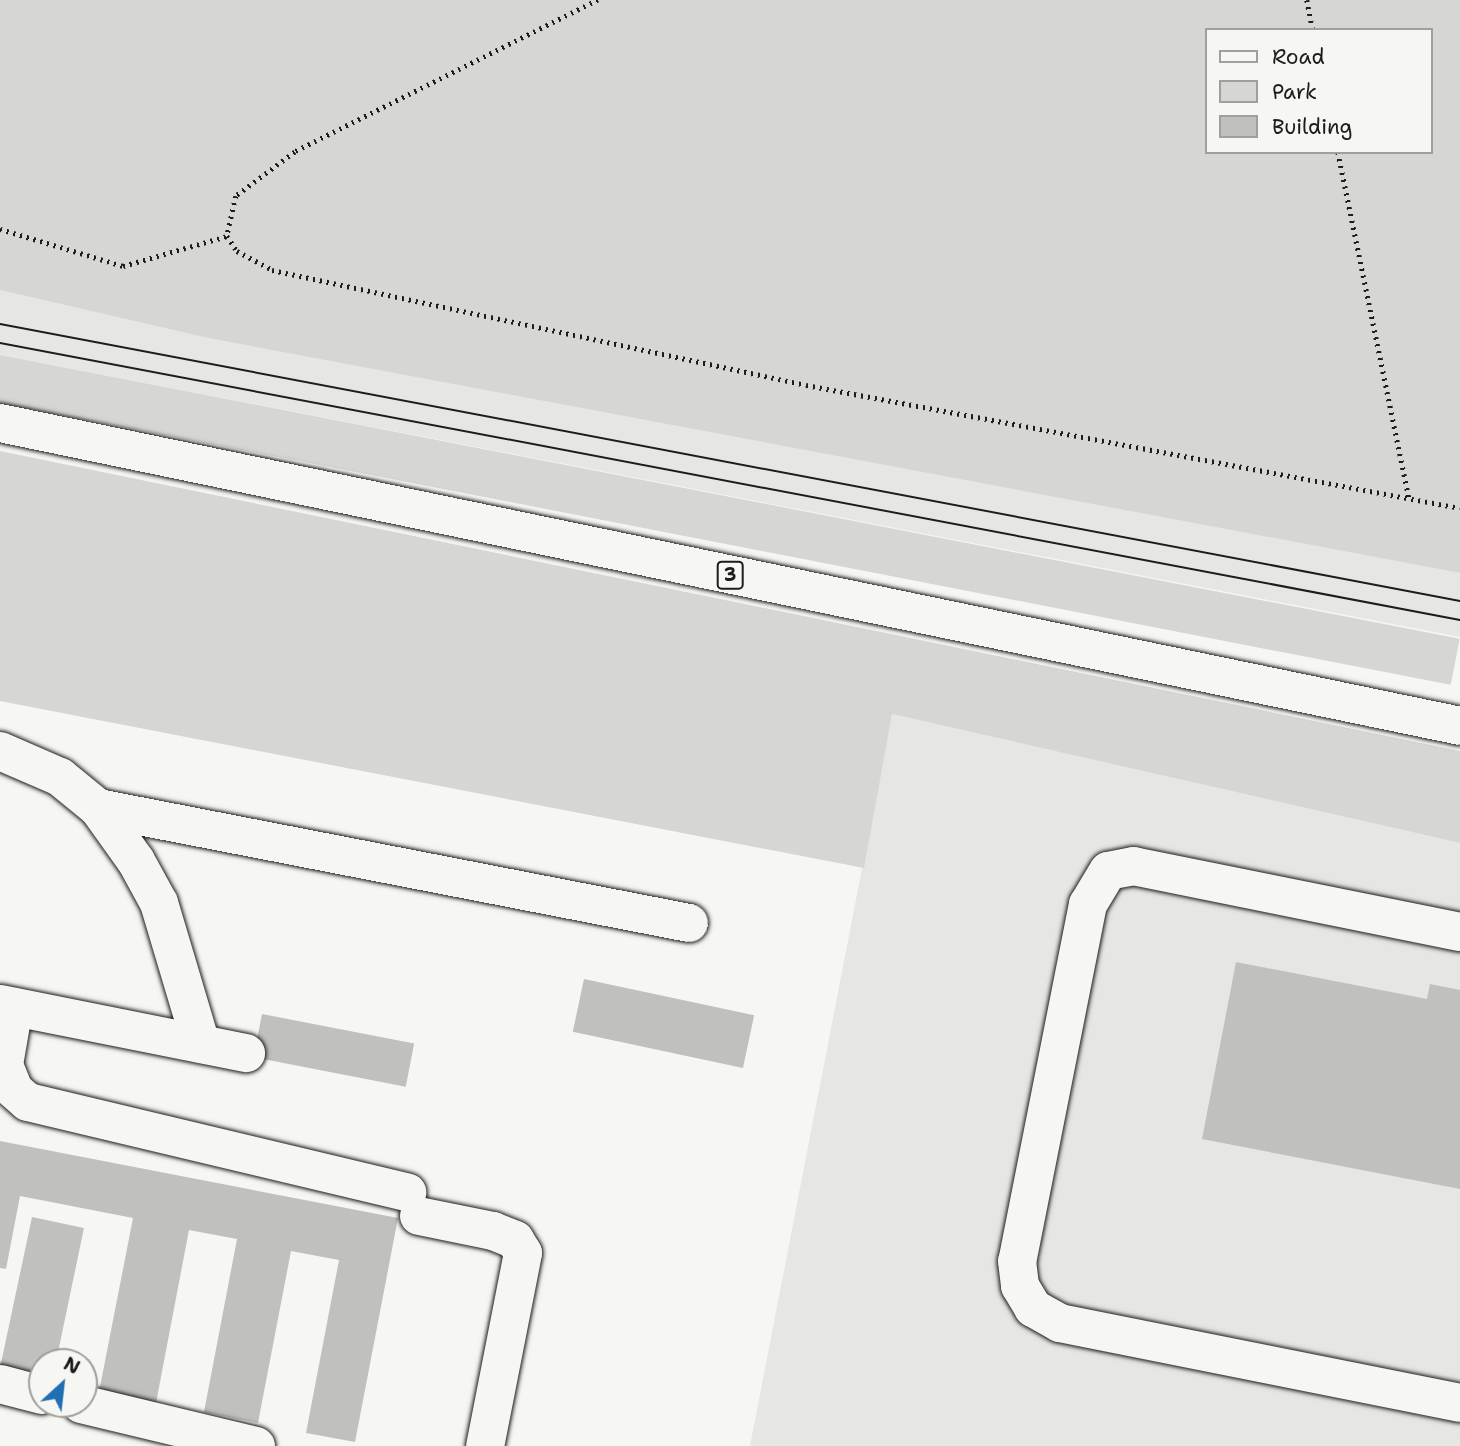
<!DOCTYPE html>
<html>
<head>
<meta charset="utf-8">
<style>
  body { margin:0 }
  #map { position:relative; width:1460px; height:1446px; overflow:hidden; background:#f6f6f2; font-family:"Shantell Sans",sans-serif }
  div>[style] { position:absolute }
  .built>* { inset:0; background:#e6e6e2 }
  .green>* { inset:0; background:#d6d6d2; transform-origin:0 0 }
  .building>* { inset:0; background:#c0c0bd; transform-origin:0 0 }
  .path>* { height:4.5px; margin-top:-2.25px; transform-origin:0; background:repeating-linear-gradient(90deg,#1c1c1c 0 2px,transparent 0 7px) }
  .roads { filter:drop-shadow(0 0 2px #1c1c1c) drop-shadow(0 0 2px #1c1c1c) }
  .minor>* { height:38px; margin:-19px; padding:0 19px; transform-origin:19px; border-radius:19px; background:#f6f6f2 }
  .major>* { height:38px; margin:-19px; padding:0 19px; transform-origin:19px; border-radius:19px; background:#f6f6f2 }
  .tram>* { height:2px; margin:-1px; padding:0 1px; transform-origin:1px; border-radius:1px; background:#1c1c1c }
  span { translate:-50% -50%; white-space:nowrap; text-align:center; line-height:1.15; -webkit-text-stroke:6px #f6f6f2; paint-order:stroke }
  .shield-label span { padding:2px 5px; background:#f6f6f2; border:2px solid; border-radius:5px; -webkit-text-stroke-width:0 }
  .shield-label { font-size:18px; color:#1c1c1c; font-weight:700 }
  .legend { position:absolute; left:1205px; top:28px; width:228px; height:126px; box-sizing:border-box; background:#f6f6f2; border:2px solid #9f9f9c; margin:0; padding:9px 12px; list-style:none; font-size:21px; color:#1c1c1c }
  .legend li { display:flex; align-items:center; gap:14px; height:35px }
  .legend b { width:35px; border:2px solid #9f9f9c }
  .north { position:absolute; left:28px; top:1348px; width:70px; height:70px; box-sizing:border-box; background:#f6f6f2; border:2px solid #9f9f9c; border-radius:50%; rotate:27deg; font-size:19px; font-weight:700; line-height:28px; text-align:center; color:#1c1c1c }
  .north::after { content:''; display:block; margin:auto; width:24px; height:32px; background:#1f6fb2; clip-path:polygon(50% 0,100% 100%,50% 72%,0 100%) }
</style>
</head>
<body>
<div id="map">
  <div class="built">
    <i style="clip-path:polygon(0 290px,208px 338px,1460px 573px,1460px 637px,0 355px)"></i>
    <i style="clip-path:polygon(892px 714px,1460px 843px,1460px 1446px,750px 1446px)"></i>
  </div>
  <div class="green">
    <i style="clip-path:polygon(evenodd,0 0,1460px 0,1460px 573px,208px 338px,0 290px,0 0,1206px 30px,1430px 30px,1430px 152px,1206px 152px,1206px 30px)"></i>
    <i style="left:0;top:355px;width:1487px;height:47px;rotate:11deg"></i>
    <i style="clip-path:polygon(0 451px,1460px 751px,1460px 843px,892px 714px,864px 868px,0 701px)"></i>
  </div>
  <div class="building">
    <i style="clip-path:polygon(1236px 962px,1427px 999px,1430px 984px,1460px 990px,1460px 1189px,1202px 1139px)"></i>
    <i style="left:584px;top:979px;width:174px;height:54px;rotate:12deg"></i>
    <i style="left:262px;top:1014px;width:155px;height:44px;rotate:11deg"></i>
    <i style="clip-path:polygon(0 1141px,398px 1218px,355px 1442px,306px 1433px,339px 1260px,291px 1251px,258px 1423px,204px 1412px,237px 1239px,189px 1230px,156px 1403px,99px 1392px,133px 1218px,20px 1196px,6px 1269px,0 1268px)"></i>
    <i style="clip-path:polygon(32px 1217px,84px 1228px,56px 1362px,42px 1362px,42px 1376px,0 1368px)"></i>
  </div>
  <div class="path">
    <i style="left:598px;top:0;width:339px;rotate:153.4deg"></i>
    <i style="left:295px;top:152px;width:74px;rotate:143.3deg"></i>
    <i style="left:236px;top:196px;width:41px;rotate:102.7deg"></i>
    <i style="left:227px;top:236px;width:18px;rotate:56deg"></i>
    <i style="left:237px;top:251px;width:40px;rotate:28deg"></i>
    <i style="left:272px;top:270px;width:546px;rotate:12.15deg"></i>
    <i style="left:806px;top:385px;width:665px;rotate:10.65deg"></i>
    <i style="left:1307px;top:0;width:31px;rotate:79deg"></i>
    <i style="left:1338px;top:152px;width:354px;rotate:78.4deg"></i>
    <i style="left:0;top:229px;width:128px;rotate:16.7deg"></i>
    <i style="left:123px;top:266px;width:108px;rotate:-16.1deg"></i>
  </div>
  <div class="roads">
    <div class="minor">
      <i style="left:0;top:751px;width:65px;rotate:23.4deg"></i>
      <i style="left:60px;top:777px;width:49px;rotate:39.2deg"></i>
      <i style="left:98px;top:808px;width:65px;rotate:54.4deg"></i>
      <i style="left:136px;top:861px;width:48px;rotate:61.3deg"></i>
      <i style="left:159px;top:903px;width:147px;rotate:73.4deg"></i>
      <i style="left:98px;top:808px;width:602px;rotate:11.01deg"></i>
      <i style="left:1460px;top:932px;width:333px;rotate:-168.6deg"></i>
      <i style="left:1134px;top:866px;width:26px;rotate:169deg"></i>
      <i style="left:1108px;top:871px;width:39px;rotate:121deg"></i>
      <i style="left:1088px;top:904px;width:364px;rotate:101.2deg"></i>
      <i style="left:1017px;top:1261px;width:25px;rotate:83deg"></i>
      <i style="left:1020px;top:1286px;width:26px;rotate:59deg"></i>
      <i style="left:1033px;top:1308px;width:31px;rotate:29deg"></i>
      <i style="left:1060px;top:1323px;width:408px;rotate:11.3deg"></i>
      <i style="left:0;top:1004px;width:251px;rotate:11.3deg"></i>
      <i style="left:14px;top:1007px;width:59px;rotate:99.8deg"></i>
      <i style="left:4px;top:1065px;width:27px;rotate:68deg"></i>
      <i style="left:14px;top:1090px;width:18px;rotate:41deg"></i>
      <i style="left:28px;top:1102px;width:390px;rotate:13.4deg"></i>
      <i style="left:419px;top:1216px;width:76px;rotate:11.5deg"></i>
      <i style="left:493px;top:1231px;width:24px;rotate:22deg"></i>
      <i style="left:515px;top:1240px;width:15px;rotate:58deg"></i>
      <i style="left:523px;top:1253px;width:197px;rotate:101.1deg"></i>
      <i style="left:0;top:1384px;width:43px;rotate:14.7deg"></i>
      <i style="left:81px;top:1404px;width:180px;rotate:13.5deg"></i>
    </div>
    <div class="major">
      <i style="left:0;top:423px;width:1491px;rotate:11.72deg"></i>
    </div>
  </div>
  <div class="tram">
    <i style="left:0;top:324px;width:1486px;rotate:10.74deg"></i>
    <i style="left:0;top:343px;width:1486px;rotate:10.74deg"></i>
  </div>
  <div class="shield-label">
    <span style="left:730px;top:575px">3</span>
  </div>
  <ul class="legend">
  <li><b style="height:9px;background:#f6f6f2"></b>Road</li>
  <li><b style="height:19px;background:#d6d6d2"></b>Park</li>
  <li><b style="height:19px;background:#c0c0bd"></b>Building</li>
  </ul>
  <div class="north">N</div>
</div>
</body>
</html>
